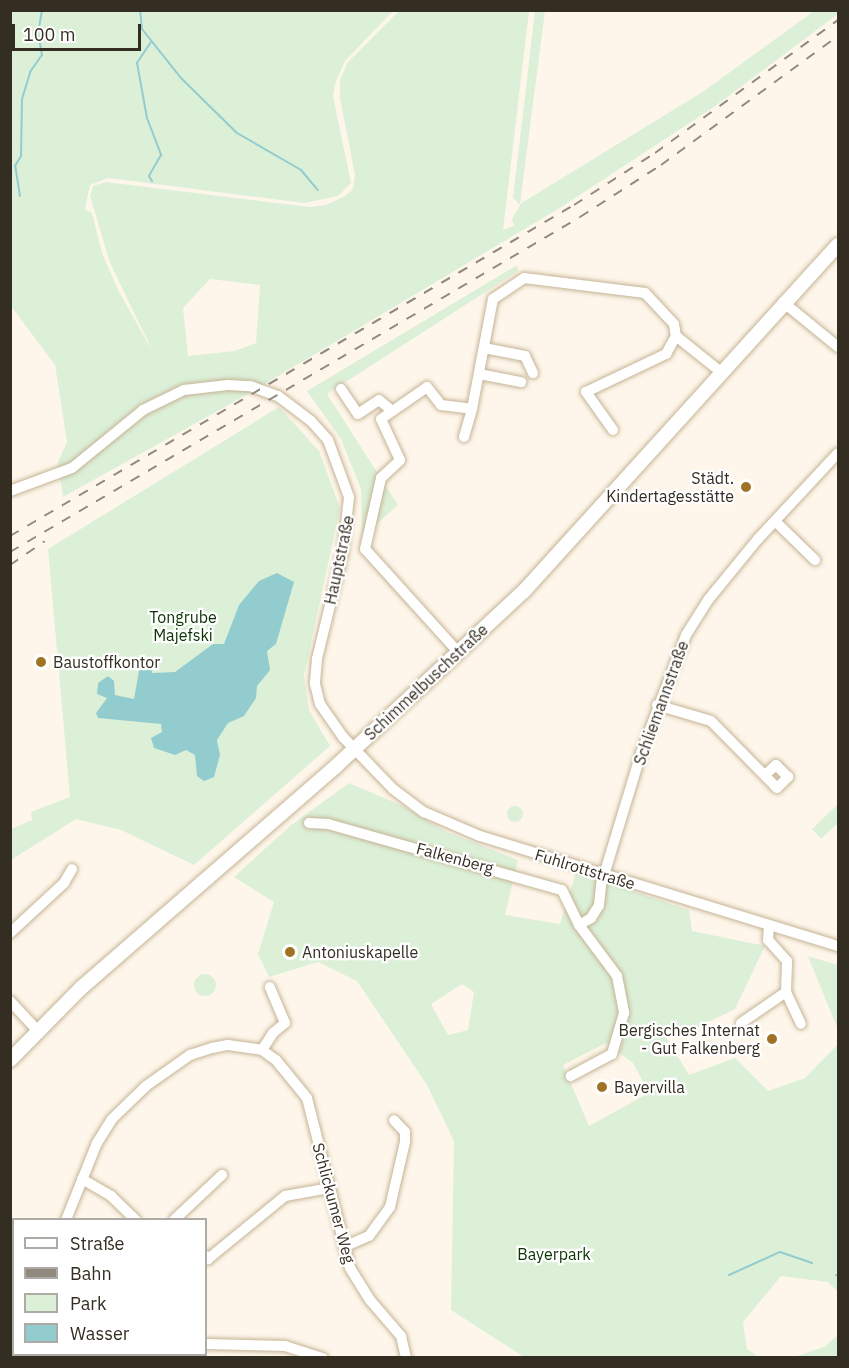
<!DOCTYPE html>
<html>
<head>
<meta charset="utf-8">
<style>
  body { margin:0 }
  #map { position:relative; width:849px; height:1368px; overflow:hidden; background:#fef6ea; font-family:"IBM Plex Sans",sans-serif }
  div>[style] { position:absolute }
  .green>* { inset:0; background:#dcf0d8 }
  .round { border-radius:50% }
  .water>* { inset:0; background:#93cccf }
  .stream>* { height:2px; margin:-1px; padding:0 1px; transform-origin:1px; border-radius:1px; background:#93cccf }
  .roads { filter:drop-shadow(0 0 2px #c5b495) drop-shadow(0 0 2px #c5b495) }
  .minor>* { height:10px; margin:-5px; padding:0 5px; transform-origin:5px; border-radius:5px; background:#fff }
  .major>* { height:14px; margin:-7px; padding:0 7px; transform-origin:7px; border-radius:7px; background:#fff }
  .rail>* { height:2px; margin-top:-1px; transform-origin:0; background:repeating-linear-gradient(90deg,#91897d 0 10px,transparent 0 20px) }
  .dots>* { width:16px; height:16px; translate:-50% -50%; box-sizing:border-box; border:3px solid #fff; border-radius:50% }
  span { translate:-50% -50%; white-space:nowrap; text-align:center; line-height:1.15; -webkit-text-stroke:4.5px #fff; paint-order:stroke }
  .poi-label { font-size:16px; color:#342d21 }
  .right { translate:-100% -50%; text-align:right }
  .left { translate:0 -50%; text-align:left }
  .street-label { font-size:16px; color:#342d21 }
  .park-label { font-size:16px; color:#0a3403 }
  .frame { position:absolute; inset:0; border:12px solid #342d21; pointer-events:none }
  .legend { position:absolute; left:12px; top:1218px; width:195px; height:138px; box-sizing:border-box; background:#fff; border:2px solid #aeaba6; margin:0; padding:8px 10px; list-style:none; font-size:18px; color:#342d21 }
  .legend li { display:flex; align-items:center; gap:12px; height:30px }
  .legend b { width:30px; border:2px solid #aeaba6 }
  .scale { position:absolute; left:12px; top:24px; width:129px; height:27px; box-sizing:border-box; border:3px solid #342d21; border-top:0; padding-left:8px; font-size:18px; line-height:21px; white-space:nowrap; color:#342d21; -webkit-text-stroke:4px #fff; paint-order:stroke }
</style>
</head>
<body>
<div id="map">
  <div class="green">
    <i style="clip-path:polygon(evenodd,11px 11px,393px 11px,345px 61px,335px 84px,333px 96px,351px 183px,338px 196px,304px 203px,108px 178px,90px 185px,85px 209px,92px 213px,102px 253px,118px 290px,154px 354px,110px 263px,90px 196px,93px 186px,106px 182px,310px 207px,326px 205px,345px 196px,353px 189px,355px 175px,340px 98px,340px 80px,348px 62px,399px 11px,529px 11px,503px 230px,514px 226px,512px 219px,520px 205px,513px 198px,535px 11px,545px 11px,520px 204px,704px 91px,814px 11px,838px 11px,838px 14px,714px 107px,563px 206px,250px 393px,63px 497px,58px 462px,67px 442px,55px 365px,11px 306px,11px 11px,210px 279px,260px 285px,256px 343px,235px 351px,188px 356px,183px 308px,210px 279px)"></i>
    <i style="clip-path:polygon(517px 265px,518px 271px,327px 394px,398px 505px,362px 537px,361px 489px,341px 439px,307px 391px)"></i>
    <i style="clip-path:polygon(279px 407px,319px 451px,340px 508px,304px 676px,309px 710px,330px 746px,194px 865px,121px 830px,76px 819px,11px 860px,11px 829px,32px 820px,31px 812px,70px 797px,48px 549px)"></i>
    <i style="clip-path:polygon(evenodd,349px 783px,403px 806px,447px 832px,518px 860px,505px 915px,560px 924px,576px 872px,689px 910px,692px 931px,765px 946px,735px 1009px,682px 1035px,666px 1037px,689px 1075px,735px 1058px,768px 1091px,805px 1078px,838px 1044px,838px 1292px,828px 1282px,781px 1276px,743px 1322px,747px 1349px,759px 1357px,524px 1357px,451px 1310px,454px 1141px,427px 1085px,357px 981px,318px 962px,269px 977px,258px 954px,274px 902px,234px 877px,290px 826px,349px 783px,462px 984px,474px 992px,468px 1030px,448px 1035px,431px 1004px,462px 984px,349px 783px,606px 1043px,633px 1063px,649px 1093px,589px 1126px,563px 1065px,606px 1043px)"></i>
    <i style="clip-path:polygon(838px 804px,838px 823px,821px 839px,812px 829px)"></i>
    <i class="round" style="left:507px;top:806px;width:16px;height:16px"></i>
    <i style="clip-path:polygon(808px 956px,838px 965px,838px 1030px)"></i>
    <i class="round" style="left:194px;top:974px;width:22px;height:22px"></i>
    <i style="clip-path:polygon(838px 1335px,838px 1357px,794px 1357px,824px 1347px)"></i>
  </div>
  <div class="water">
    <i style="clip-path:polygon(277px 573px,294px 582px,276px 644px,267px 651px,270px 670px,257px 686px,256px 698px,244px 716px,228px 723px,217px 740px,220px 755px,214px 777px,204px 781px,197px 776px,195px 755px,186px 750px,175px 755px,154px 748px,151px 738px,162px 732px,161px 724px,98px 718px,96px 713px,107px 698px,97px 694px,98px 683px,108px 676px,114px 681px,115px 695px,134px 699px,141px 660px,151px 662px,152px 673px,175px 672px,213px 644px,224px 644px,239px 605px,259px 581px)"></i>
  </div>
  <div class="stream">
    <i style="left:140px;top:10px;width:19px;rotate:84deg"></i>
    <i style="left:142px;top:29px;width:63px;rotate:51.5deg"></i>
    <i style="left:181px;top:78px;width:78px;rotate:44.5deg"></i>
    <i style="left:237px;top:133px;width:74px;rotate:30deg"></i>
    <i style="left:301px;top:170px;width:26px;rotate:50deg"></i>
    <i style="left:151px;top:42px;width:25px;rotate:124deg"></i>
    <i style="left:137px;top:63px;width:56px;rotate:79.7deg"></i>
    <i style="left:147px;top:118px;width:40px;rotate:69deg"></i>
    <i style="left:161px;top:155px;width:24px;rotate:120deg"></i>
    <i style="left:149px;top:176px;width:6px;rotate:59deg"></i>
    <i style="left:20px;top:196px;width:30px;rotate:-99deg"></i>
    <i style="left:15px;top:166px;width:12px;rotate:-59deg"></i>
    <i style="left:21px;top:156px;width:57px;rotate:-89deg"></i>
    <i style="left:22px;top:99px;width:28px;rotate:-73deg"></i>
    <i style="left:30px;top:72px;width:21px;rotate:-55deg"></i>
    <i style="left:42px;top:55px;width:22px;rotate:-100deg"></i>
    <i style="left:38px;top:33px;width:23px;rotate:-80deg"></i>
    <i style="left:729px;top:1275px;width:56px;rotate:-24.3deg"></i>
    <i style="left:780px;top:1252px;width:34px;rotate:19deg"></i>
    <i style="left:836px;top:1275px;width:2px;rotate:27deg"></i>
  </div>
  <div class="roads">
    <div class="minor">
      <i style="left:783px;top:302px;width:71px;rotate:39.3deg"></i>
      <i style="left:484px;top:348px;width:42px;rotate:11deg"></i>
      <i style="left:525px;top:356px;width:19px;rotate:65deg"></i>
      <i style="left:479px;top:374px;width:43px;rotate:10.8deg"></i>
      <i style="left:341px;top:389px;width:30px;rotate:56deg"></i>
      <i style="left:358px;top:414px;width:25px;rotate:-34deg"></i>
      <i style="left:379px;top:400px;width:17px;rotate:40deg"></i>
      <i style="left:613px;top:430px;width:47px;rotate:-125.4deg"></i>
      <i style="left:586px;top:392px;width:89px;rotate:-25.4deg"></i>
      <i style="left:666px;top:354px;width:21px;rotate:-61deg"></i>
      <i style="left:464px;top:437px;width:29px;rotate:-74deg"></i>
      <i style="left:10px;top:491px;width:66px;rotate:-20.4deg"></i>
      <i style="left:72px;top:468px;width:92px;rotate:-39.2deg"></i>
      <i style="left:143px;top:410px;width:46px;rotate:-26deg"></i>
      <i style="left:184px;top:390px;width:44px;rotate:-6.5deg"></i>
      <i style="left:228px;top:385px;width:22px;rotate:3deg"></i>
      <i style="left:250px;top:386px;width:30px;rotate:20deg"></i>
      <i style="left:278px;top:396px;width:41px;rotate:37.1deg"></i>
      <i style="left:311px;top:421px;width:25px;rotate:48deg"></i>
      <i style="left:328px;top:440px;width:61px;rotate:69.8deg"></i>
      <i style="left:349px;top:497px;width:55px;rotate:96.2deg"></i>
      <i style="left:343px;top:552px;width:110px;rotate:103.7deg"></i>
      <i style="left:317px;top:659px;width:25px;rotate:95deg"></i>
      <i style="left:315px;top:684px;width:21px;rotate:76deg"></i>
      <i style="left:320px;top:704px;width:40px;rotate:55.1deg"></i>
      <i style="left:343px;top:737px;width:72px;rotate:46.1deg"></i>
      <i style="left:393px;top:789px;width:39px;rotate:37deg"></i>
      <i style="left:424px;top:812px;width:61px;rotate:23.2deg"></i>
      <i style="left:480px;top:836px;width:375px;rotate:17.1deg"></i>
      <i style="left:775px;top:521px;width:56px;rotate:44.3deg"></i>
      <i style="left:459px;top:653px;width:140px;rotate:-132.1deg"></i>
      <i style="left:365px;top:549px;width:73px;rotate:-77.3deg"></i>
      <i style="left:381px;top:478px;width:26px;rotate:-43deg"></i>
      <i style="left:400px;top:460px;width:45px;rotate:-114.9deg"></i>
      <i style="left:381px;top:419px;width:56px;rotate:-34.8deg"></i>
      <i style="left:427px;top:387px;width:23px;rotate:52deg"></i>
      <i style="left:441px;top:405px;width:31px;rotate:7deg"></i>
      <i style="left:472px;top:409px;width:112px;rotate:-79.2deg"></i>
      <i style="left:493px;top:299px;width:37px;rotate:-34deg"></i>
      <i style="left:524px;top:278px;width:122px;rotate:7.1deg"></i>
      <i style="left:645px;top:293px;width:42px;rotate:46.9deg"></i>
      <i style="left:674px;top:324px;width:12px;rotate:81deg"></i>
      <i style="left:676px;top:336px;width:59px;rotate:38.8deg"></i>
      <i style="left:657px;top:705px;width:56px;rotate:16.5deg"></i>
      <i style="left:711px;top:721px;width:94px;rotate:45.4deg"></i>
      <i style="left:777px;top:788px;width:16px;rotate:-45deg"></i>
      <i style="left:788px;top:777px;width:17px;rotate:-135deg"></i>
      <i style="left:776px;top:765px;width:15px;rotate:138deg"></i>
      <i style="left:309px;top:823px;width:19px;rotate:3deg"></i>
      <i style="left:328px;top:824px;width:243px;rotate:15.8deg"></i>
      <i style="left:562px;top:890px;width:39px;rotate:64deg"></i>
      <i style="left:579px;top:925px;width:64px;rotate:53.3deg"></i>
      <i style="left:617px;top:976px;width:38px;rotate:79deg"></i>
      <i style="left:624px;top:1013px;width:43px;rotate:106.3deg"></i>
      <i style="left:612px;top:1054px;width:47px;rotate:151.8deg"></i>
      <i style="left:579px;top:925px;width:14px;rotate:-30deg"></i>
      <i style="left:591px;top:918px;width:15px;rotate:-58deg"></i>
      <i style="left:599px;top:905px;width:20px;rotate:-84deg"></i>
      <i style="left:601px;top:885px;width:138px;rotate:-73.1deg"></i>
      <i style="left:641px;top:753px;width:126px;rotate:-69.1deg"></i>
      <i style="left:686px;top:635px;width:41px;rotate:-57.8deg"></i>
      <i style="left:708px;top:600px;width:79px;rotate:-50.7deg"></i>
      <i style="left:758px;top:539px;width:117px;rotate:-47.1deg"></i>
      <i style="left:10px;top:933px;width:74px;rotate:-42.8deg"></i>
      <i style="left:64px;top:883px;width:16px;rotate:-60deg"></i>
      <i style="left:786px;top:992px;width:35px;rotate:65deg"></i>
      <i style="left:10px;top:1001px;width:41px;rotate:47deg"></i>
      <i style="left:741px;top:1023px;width:55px;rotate:-34.6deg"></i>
      <i style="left:786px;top:992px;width:31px;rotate:-88deg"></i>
      <i style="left:787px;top:961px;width:28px;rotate:-132deg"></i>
      <i style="left:768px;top:940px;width:15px;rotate:-86deg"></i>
      <i style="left:262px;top:1050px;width:20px;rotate:-57deg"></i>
      <i style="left:273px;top:1033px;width:16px;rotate:-40deg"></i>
      <i style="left:285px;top:1023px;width:39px;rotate:-113deg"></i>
      <i style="left:82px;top:1179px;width:34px;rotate:30deg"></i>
      <i style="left:111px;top:1196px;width:35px;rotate:44deg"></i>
      <i style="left:66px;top:1220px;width:83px;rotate:-68.1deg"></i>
      <i style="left:97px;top:1143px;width:28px;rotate:-58deg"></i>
      <i style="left:112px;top:1119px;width:47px;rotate:-44.1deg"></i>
      <i style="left:146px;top:1086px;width:54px;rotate:-35.2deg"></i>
      <i style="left:190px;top:1055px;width:23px;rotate:-18deg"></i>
      <i style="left:212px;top:1048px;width:16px;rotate:-11deg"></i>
      <i style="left:228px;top:1045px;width:34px;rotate:8deg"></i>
      <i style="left:262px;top:1050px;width:17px;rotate:36deg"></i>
      <i style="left:276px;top:1060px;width:49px;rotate:50.8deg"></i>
      <i style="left:307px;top:1098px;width:175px;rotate:75.8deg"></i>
      <i style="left:350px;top:1268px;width:38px;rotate:58deg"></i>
      <i style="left:370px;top:1300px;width:48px;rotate:49.3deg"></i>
      <i style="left:401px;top:1336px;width:23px;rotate:77deg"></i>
      <i style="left:174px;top:1220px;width:66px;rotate:-43.2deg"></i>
      <i style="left:344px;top:1247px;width:27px;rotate:-24deg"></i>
      <i style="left:369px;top:1236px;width:36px;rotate:-54deg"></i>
      <i style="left:390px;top:1207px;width:67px;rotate:-77deg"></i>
      <i style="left:405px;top:1142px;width:10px;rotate:-90deg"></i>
      <i style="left:405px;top:1132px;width:16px;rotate:-133deg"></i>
      <i style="left:206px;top:1256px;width:4px;rotate:56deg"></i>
      <i style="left:208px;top:1259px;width:99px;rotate:-39.3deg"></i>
      <i style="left:285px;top:1196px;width:46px;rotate:-10.1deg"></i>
      <i style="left:10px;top:1309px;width:4px;rotate:14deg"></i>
      <i style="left:206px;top:1344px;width:79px;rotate:1.5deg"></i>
      <i style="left:285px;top:1346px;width:40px;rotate:18deg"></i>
      <i style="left:22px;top:1358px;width:4px;rotate:-76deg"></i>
    </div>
    <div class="major">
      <i style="left:10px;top:1060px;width:101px;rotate:-45.4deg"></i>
      <i style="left:81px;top:988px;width:337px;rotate:-41deg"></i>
      <i style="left:335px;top:767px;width:258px;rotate:-43deg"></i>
      <i style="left:524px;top:591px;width:467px;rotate:-47.8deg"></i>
    </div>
  </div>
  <div class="rail">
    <i style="left:10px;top:536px;width:654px;rotate:-30.41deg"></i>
    <i style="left:574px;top:205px;width:96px;rotate:-32.7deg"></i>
    <i style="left:655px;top:153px;width:226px;rotate:-36deg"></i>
    <i style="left:10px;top:552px;width:661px;rotate:-30.44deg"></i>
    <i style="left:580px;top:217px;width:96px;rotate:-32.7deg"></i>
    <i style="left:661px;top:165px;width:219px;rotate:-36.1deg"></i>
    <i style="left:10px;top:565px;width:42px;rotate:-34.4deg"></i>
  </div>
  <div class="dots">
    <i style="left:746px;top:487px;background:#a17225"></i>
    <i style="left:41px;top:662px;background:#a17225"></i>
    <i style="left:290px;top:952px;background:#a17225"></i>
    <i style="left:772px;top:1039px;background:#a17225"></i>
    <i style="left:602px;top:1087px;background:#a17225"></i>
  </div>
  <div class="poi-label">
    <span class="right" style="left:734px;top:487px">Städt.<br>Kindertagesstätte</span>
    <span class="left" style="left:53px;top:662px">Baustoffkontor</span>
    <span class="left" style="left:302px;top:952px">Antoniuskapelle</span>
    <span class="right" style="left:760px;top:1039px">Bergisches Internat<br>- Gut Falkenberg</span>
    <span class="left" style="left:614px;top:1087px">Bayervilla</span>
  </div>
  <div class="street-label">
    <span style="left:339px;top:560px;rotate:-78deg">Hauptstraße</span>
    <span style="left:426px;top:682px;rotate:-43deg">Schimmelbuschstraße</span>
    <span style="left:661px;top:703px;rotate:-70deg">Schliemannstraße</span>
    <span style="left:455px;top:858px;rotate:15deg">Falkenberg</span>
    <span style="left:585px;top:869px;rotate:17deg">Fuhlrottstraße</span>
    <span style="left:334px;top:1203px;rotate:75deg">Schlickumer Weg</span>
  </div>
  <div class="park-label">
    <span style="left:183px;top:626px">Tongrube<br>Majefski</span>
    <span style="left:554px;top:1254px">Bayerpark</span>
  </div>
  <div class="frame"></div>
  <ul class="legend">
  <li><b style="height:8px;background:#fff"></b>Straße</li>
  <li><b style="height:8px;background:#91897d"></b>Bahn</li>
  <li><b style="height:16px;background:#dcf0d8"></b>Park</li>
  <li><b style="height:16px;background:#93cccf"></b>Wasser</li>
  </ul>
  <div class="scale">100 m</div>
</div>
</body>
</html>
